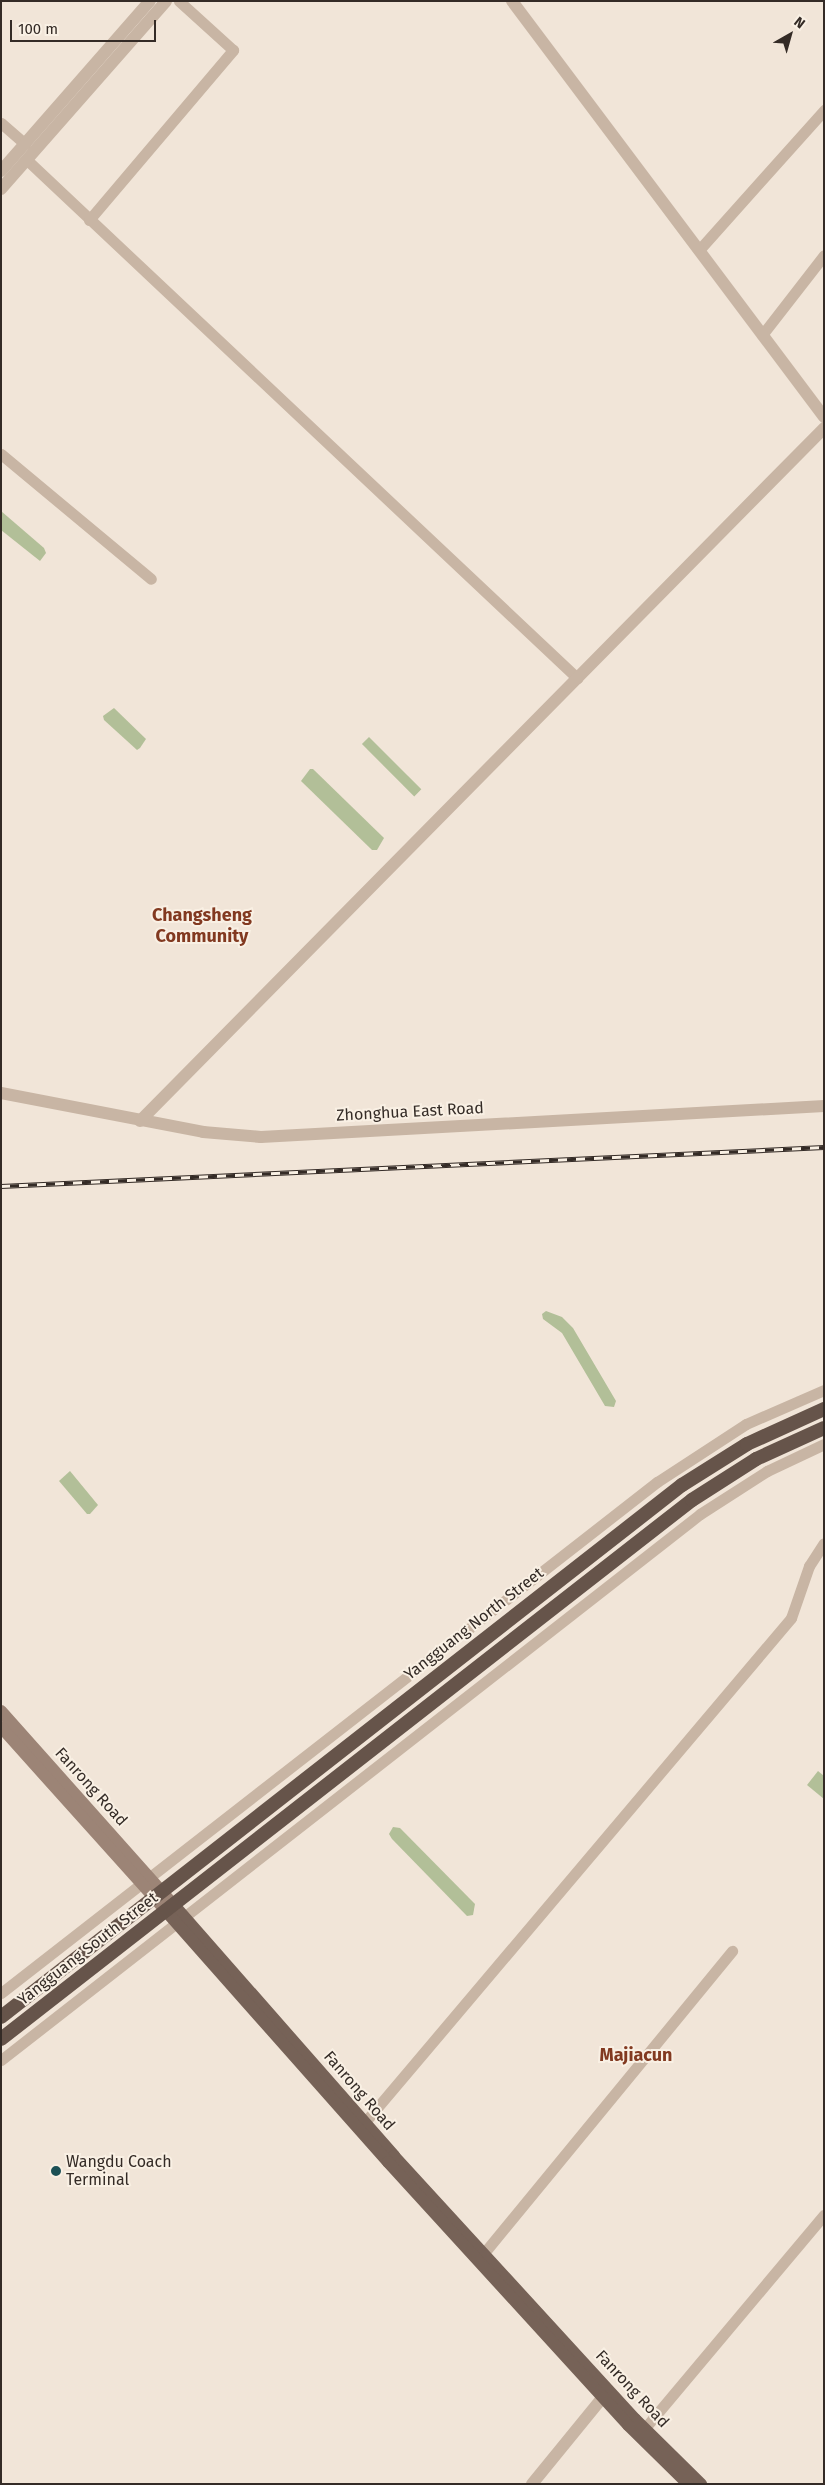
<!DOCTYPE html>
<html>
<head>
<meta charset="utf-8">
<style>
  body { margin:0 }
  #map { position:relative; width:825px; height:2485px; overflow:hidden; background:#f1e5d8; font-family:"Fira Sans",sans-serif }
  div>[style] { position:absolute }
  .green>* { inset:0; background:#b2bf98; transform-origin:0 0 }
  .minor>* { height:11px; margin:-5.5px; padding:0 5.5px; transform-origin:5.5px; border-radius:5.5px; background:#c8b5a4 }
  .tertiary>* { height:12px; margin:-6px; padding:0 6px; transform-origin:6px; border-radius:6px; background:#c8b5a4 }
  .secondary>* { height:12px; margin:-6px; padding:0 6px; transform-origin:6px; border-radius:6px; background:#9c8476 }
  .primary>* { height:12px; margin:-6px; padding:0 6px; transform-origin:6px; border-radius:6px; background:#766257 }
  .trunk>* { height:14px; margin:-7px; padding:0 7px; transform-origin:7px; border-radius:7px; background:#66544a }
  .rail>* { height:5px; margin-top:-2.5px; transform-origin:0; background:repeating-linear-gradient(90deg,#f9f0e4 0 9px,#342b26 0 18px); box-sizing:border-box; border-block:1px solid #342b26 }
  .dots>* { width:14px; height:14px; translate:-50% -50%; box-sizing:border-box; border:2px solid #f9f0e4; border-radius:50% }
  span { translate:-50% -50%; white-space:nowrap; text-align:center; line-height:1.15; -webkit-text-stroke:4px #f9f0e4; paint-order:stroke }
  .street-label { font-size:16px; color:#342b26 }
  .poi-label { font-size:16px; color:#342b26 }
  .left { translate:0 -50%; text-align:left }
  .neighbourhood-label { font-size:18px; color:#823920; font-weight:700 }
  .frame { position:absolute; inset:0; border:2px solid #342b26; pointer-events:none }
  .north { position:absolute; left:765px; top:10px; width:50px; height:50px; -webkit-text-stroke:4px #f9f0e4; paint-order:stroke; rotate:38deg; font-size:14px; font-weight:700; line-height:20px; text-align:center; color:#342b26 }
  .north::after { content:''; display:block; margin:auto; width:18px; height:22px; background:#342b26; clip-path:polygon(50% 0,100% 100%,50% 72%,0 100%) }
  .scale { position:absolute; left:10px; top:20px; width:146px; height:22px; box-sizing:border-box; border:2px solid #342b26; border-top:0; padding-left:6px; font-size:15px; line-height:18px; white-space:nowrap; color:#342b26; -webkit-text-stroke:4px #f9f0e4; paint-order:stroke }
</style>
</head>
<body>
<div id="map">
  <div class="green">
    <i style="clip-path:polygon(1px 511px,44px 548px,46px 553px,40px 561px,1px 530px)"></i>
    <i style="clip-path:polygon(114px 708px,146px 739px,140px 748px,137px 750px,104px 720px,103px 716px)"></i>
    <i style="left:369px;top:737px;width:74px;height:10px;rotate:45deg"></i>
    <i style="clip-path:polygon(310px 769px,313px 769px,384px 838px,377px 850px,372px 850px,301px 781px)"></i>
    <i style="clip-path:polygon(546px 1311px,562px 1317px,573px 1328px,616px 1401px,614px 1407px,605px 1406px,562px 1333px,543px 1319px,542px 1314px)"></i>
    <i style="clip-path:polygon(70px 1471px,98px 1505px,90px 1514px,87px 1514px,59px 1481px)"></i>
    <i style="clip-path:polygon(818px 1771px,824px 1776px,824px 1799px,807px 1785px)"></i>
    <i style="clip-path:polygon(393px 1827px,400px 1828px,475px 1904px,473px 1915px,467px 1916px,392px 1839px,389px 1834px)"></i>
  </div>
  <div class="minor">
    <i style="left:1px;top:123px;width:32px;rotate:41deg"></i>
    <i style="left:27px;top:160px;width:756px;rotate:43.28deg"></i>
    <i style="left:89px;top:220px;width:223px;rotate:-49.7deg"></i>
    <i style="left:233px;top:50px;width:73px;rotate:-137.8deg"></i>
    <i style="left:699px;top:250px;width:188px;rotate:-48.2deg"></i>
    <i style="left:762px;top:335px;width:101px;rotate:-52.2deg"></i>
    <i style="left:1px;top:454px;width:195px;rotate:39.8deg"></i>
    <i style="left:1px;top:1993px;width:832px;rotate:-37.92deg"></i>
    <i style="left:657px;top:1482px;width:106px;rotate:-33.1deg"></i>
    <i style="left:746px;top:1424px;width:85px;rotate:-23.6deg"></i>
    <i style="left:1px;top:2060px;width:887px;rotate:-37.99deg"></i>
    <i style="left:700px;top:1514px;width:80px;rotate:-32.7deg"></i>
    <i style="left:767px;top:1471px;width:63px;rotate:-25.3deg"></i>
    <i style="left:365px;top:2122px;width:660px;rotate:-49.79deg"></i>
    <i style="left:791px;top:1618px;width:55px;rotate:-70.9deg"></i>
    <i style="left:809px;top:1566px;width:27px;rotate:-57deg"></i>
    <i style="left:484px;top:2253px;width:391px;rotate:-50.6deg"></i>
    <i style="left:645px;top:2428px;width:278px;rotate:-50deg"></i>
  </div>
  <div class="tertiary">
    <i style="left:512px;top:1px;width:520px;rotate:53.13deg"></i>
    <i style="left:1px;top:171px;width:226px;rotate:-48.8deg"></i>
    <i style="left:1px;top:189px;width:250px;rotate:-48.7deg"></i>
    <i style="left:1px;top:1093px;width:206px;rotate:10.9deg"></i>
    <i style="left:203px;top:1132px;width:58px;rotate:4.9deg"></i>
    <i style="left:261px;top:1137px;width:564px;rotate:-3.15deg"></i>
    <i style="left:140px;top:1121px;width:974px;rotate:-45.37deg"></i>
    <i style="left:532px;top:2484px;width:112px;rotate:-50.8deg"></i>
  </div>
  <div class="secondary">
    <i style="left:1px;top:1711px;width:259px;rotate:48.3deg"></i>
    <i style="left:1px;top:1727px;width:246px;rotate:48.1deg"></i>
  </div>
  <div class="primary">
    <i style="left:173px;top:1904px;width:335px;rotate:48.7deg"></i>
    <i style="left:394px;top:2156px;width:357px;rotate:47.5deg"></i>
    <i style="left:635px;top:2419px;width:93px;rotate:44.6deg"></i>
    <i style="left:165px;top:1910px;width:337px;rotate:48.5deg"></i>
    <i style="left:388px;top:2162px;width:356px;rotate:47.6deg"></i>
    <i style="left:628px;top:2425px;width:84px;rotate:44.5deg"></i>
  </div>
  <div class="trunk">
    <i style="left:1px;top:2017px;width:864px;rotate:-38deg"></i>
    <i style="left:682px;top:1485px;width:77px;rotate:-32.2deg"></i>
    <i style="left:747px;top:1444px;width:85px;rotate:-24.4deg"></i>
    <i style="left:1px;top:2039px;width:876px;rotate:-37.96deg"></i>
    <i style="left:692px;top:1500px;width:76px;rotate:-32.6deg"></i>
    <i style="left:756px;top:1459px;width:75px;rotate:-24.5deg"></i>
  </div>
  <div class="rail">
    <i style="left:1px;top:1186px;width:824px;rotate:-2.71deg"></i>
  </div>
  <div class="dots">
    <i style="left:56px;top:2171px;background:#1c5055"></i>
  </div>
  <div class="street-label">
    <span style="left:410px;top:1112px;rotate:-3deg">Zhonghua East Road</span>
    <span style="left:474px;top:1624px;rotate:-38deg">Yangguang North Street</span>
    <span style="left:91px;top:1787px;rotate:48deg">Fanrong Road</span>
    <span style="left:88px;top:1949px;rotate:-38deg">Yangguang South Street</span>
    <span style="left:359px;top:2091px;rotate:49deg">Fanrong Road</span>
    <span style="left:632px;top:2389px;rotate:47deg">Fanrong Road</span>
  </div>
  <div class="poi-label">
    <span class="left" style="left:66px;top:2171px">Wangdu Coach<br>Terminal</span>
  </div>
  <div class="neighbourhood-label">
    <span style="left:202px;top:926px">Changsheng<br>Community</span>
    <span style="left:636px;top:2055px">Majiacun</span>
  </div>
  <div class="frame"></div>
  <div class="north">N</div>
  <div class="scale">100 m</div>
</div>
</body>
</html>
